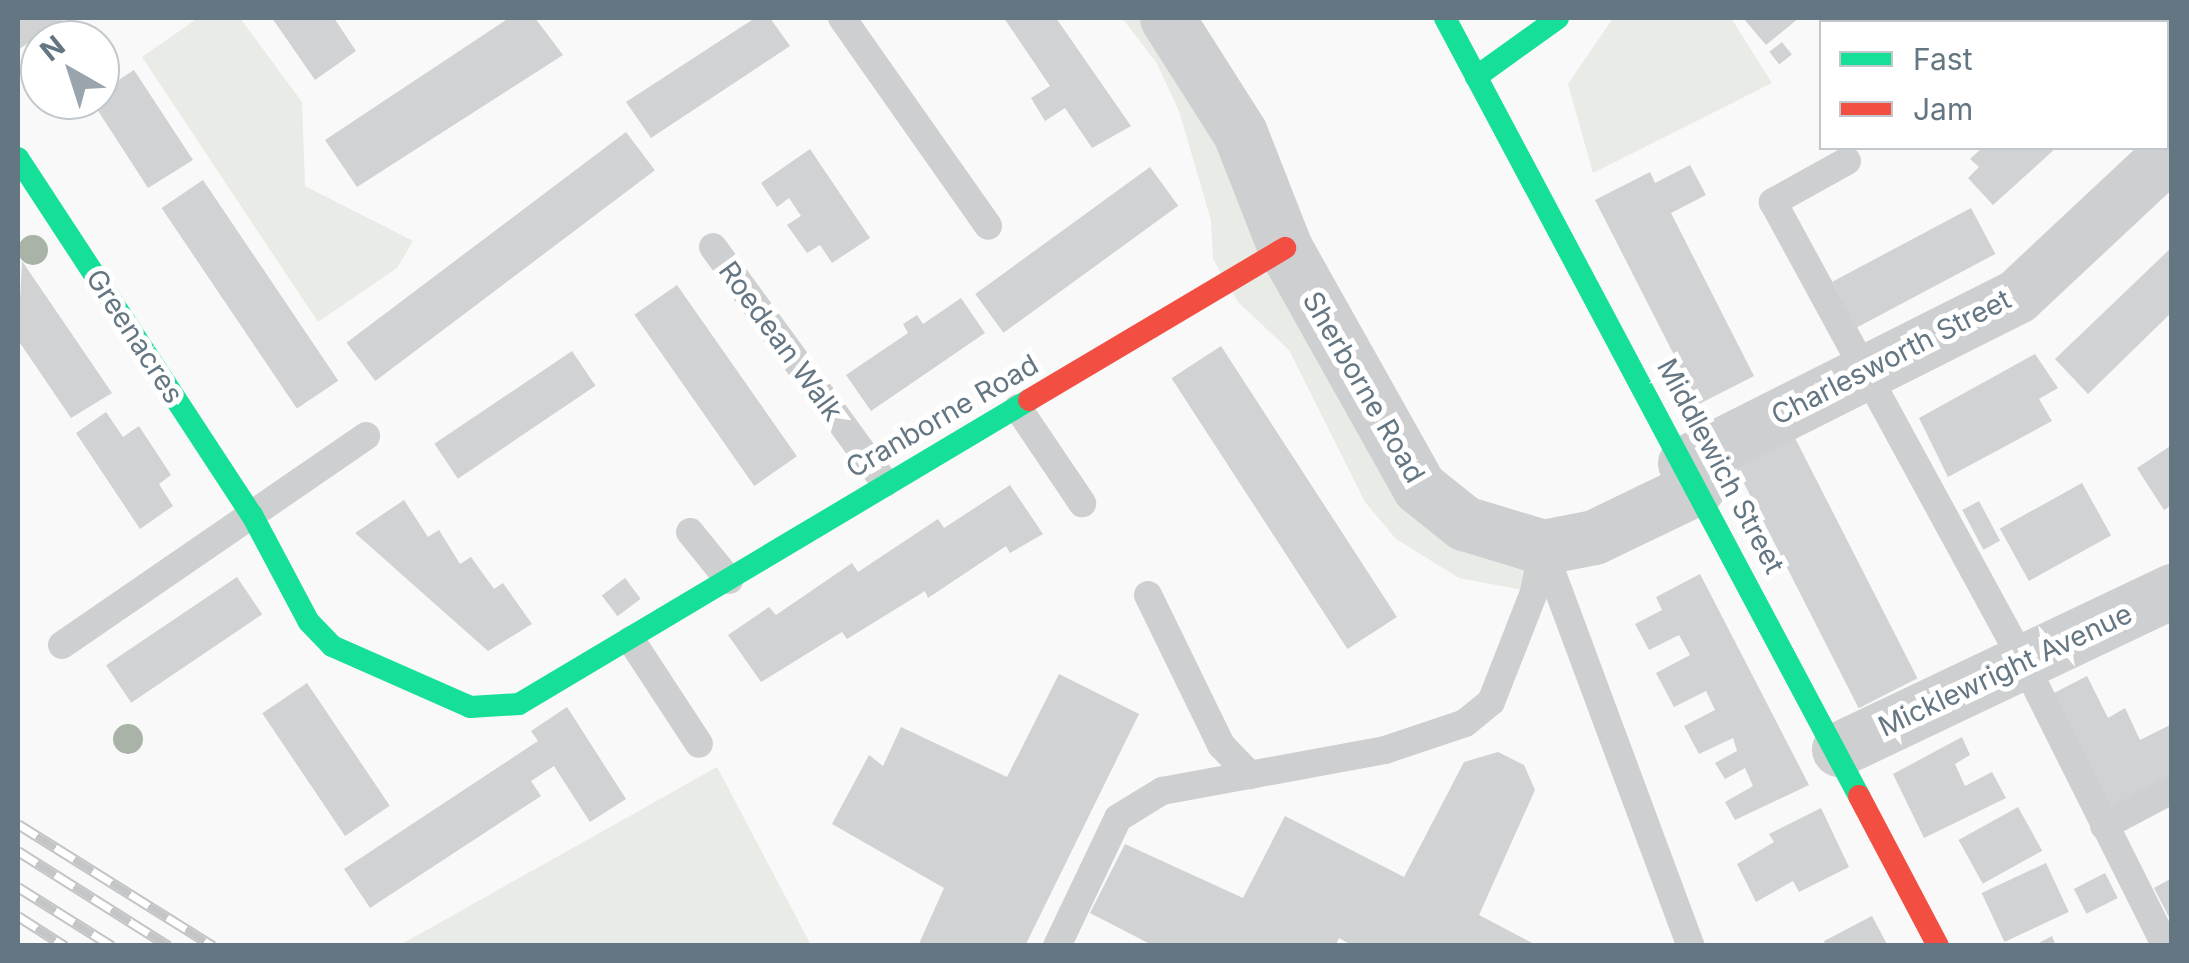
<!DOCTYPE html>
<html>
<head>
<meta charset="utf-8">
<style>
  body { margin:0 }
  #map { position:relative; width:2189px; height:963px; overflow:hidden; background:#f9f9f9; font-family:Inter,sans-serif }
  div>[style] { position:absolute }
  .green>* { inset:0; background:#e8ebe6 }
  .building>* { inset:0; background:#d0d2d3; transform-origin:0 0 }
  .lane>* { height:28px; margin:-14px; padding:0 14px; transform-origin:14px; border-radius:14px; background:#cecfd0 }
  .street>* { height:55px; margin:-27.5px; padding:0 27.5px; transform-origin:27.5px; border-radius:27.5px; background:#cecfd0 }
  .fast>* { height:22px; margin:-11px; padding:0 11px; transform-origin:11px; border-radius:11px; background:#16e098 }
  .jam>* { height:22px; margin:-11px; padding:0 11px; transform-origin:11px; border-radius:11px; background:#f24e42 }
  .rail>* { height:11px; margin-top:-5.5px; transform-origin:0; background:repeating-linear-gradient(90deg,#fff 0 22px,#c3c5c6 0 44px); box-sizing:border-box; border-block:2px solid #c3c5c6 }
  .trees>* { width:30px; height:30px; margin:-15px; border-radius:50%; background:#a9b3a7 }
  span { translate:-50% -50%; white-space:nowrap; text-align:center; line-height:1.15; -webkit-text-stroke:10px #fff; paint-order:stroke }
  .street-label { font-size:28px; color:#657683 }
  .frame { position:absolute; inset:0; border:20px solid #657683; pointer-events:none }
  .legend { position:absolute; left:1819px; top:20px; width:350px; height:130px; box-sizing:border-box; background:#fff; border:2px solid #c1c8cd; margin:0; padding:12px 18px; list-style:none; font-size:30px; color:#657683 }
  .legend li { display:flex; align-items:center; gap:20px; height:50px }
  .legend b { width:50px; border:2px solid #c1c8cd }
  .north { position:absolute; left:20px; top:20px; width:100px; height:100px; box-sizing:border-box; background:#fff; border:2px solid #c1c8cd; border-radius:50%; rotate:321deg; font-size:28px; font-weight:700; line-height:40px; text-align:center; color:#657683 }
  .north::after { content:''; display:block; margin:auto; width:35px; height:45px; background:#99a4ac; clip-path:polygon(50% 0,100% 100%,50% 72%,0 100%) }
</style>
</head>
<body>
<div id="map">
  <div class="green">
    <i style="clip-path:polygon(198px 18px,240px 18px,302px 102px,305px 186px,413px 241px,397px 268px,318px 322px,142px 57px)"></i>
    <i style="clip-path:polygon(1122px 18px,1167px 18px,1419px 487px,1543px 547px,1534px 592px,1459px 578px,1396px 539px,1365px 502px,1289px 350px,1238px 302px,1213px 259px,1211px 220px,1179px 111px,1156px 62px)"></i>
    <i style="clip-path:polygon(1613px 18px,1731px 18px,1772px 83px,1593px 173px,1568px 84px)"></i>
    <i style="clip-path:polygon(717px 767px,811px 945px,400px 945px)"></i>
  </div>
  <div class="building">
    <i style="clip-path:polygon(18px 18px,65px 18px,18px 50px)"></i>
    <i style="clip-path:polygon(272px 18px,334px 18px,356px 51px,315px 80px)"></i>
    <i style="clip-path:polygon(509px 18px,535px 18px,563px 55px,357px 187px,325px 140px)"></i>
    <i style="clip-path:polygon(755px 18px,770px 18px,790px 46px,651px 138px,626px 102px)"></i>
    <i style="clip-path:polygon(1004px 18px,1056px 18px,1131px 126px,1092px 148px,1065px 108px,1045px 121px,1031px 98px,1050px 86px)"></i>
    <i style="clip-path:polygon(1743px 18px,1799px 18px,1766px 45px)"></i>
    <i style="clip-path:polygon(2097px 18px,2149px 18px,2154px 22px,2092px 22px)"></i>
    <i style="left:1782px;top:42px;width:16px;height:16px;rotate:52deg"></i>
    <i style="clip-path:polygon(134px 70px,193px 160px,148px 188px,91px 100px,100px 100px,100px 92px)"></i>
    <i style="left:626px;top:132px;width:48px;height:350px;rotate:53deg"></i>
    <i style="clip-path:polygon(1982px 148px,2056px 148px,1993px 205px,1968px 178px,1979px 167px,1970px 159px)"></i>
    <i style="clip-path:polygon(810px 149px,870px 238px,832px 263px,820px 245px,807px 253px,787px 225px,801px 216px,789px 198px,777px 207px,761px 183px)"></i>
    <i style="clip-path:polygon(1690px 165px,1706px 195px,1671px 213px,1754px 376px,1699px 404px,1595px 200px,1650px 172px,1655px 183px)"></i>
    <i style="left:1150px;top:167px;width:48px;height:216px;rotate:54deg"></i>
    <i style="left:203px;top:180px;width:242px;height:50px;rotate:56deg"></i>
    <i style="left:1971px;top:208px;width:52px;height:157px;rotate:62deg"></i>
    <i style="clip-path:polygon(2172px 247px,2172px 312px,2088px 394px,2055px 359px)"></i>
    <i style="clip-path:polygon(22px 261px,112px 393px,71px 418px,18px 340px)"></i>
    <i style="left:677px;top:285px;width:209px;height:52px;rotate:55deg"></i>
    <i style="clip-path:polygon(961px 298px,985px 333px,871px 411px,846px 375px,908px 333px,903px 324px,917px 315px,923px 324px)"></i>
    <i style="left:1221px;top:346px;width:323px;height:59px;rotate:57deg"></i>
    <i style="left:572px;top:351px;width:42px;height:166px;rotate:56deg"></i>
    <i style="clip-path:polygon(2035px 354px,2058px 388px,2039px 399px,2052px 421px,1948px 477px,1919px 418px)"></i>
    <i style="clip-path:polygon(106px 412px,123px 437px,139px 426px,171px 475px,159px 484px,173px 506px,140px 529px,76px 433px)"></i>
    <i style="left:1794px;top:436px;width:272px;height:66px;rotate:63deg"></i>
    <i style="clip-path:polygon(2172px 445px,2172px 505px,2164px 510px,2137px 468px)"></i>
    <i style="left:2082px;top:483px;width:60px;height:94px;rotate:61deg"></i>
    <i style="clip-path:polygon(1010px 485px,1043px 534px,1010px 553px,1006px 546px,928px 598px,925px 591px,847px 639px,842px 632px,761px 682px,728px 635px,769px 607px,776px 615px,852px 563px,858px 572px,938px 519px,944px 528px)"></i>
    <i style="clip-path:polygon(404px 500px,428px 537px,439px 530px,460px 564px,471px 557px,494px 589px,503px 583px,532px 624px,488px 651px,355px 533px)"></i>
    <i style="left:1979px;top:501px;width:45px;height:19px;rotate:62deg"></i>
    <i style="clip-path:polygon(1700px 574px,1809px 785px,1735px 820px,1725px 802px,1753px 786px,1745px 768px,1725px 779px,1715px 763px,1737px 751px,1733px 738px,1699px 754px,1684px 726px,1715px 710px,1706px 691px,1674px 707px,1656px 673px,1690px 655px,1679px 635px,1649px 650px,1635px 624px,1662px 610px,1656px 597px)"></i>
    <i style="left:237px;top:577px;width:45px;height:158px;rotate:56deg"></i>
    <i style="left:625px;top:578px;width:26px;height:29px;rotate:53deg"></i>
    <i style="clip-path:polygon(1059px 674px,1139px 714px,1025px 946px,918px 946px,944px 888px,832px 824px,869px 755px,883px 766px,901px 727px,1007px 777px)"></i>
    <i style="clip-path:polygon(2087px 676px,2108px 718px,2125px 708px,2140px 740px,2172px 724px,2172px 777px,2111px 807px,2054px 693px)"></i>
    <i style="left:307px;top:683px;width:148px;height:54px;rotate:56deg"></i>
    <i style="clip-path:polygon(567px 707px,626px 799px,590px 822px,554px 766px,531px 781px,541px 796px,370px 908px,344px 869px,538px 741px,531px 731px)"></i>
    <i style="clip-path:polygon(1962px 737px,1970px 755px,1955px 764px,1965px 786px,1992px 772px,2006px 798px,1924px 838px,1893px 774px)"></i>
    <i style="clip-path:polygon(1498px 752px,1524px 765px,1535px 790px,1479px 915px,1538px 946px,1353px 946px,1339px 938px,1335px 946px,1154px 946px,1090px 913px,1125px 844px,1243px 898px,1285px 816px,1404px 877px,1464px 762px)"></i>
    <i style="left:2018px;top:807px;width:50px;height:68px;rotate:61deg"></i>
    <i style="clip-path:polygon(1821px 808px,1849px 867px,1799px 892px,1793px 881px,1756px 902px,1737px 864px,1774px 842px,1769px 834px)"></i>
    <i style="left:2046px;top:863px;width:54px;height:71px;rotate:65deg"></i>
    <i style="left:2105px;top:873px;width:28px;height:35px;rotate:63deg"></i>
    <i style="clip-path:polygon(2172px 878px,2172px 923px,2154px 888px)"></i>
    <i style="clip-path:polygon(1872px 916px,1888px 946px,1826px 946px,1824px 941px)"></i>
    <i style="clip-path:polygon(2052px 936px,2056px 946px,2033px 946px)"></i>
  </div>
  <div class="lane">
    <i style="left:842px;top:18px;width:254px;rotate:54.9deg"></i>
    <i style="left:1847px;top:161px;width:85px;rotate:151deg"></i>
    <i style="left:1773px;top:202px;width:525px;rotate:61.43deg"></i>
    <i style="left:2024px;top:663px;width:317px;rotate:63.4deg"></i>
    <i style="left:713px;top:247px;width:292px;rotate:53.9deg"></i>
    <i style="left:1018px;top:408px;width:115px;rotate:56deg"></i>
    <i style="left:690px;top:532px;width:62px;rotate:50.9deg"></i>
    <i style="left:1543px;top:549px;width:424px;rotate:69.6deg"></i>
    <i style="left:1148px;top:595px;width:167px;rotate:64deg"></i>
    <i style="left:1221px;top:745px;width:42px;rotate:46deg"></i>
    <i style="left:631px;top:640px;width:124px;rotate:56.8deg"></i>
    <i style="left:62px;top:645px;width:369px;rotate:-34.5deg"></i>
    <i style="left:2104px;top:826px;width:77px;rotate:-27.9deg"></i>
    <i style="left:1057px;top:946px;width:142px;rotate:-64.5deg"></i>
    <i style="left:1118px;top:818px;width:52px;rotate:-31.5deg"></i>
    <i style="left:1162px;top:791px;width:227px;rotate:-10.4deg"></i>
    <i style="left:1385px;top:750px;width:84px;rotate:-18.6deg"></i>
    <i style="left:1465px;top:723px;width:33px;rotate:-39deg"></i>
    <i style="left:1491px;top:702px;width:118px;rotate:-68.6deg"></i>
    <i style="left:1534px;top:592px;width:46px;rotate:-78.7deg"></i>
  </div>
  <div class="street">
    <i style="left:1167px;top:18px;width:136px;rotate:57.6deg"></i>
    <i style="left:1240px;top:133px;width:123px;rotate:68.6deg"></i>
    <i style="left:1285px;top:248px;width:274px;rotate:60.7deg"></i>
    <i style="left:1419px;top:487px;width:58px;rotate:38.7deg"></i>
    <i style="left:1464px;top:523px;width:83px;rotate:16.9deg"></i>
    <i style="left:1543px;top:547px;width:52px;rotate:-11.1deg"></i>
    <i style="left:1594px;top:537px;width:115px;rotate:-25.7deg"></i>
    <i style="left:1685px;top:463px;width:372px;rotate:-26.7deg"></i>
    <i style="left:2017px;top:296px;width:212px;rotate:-43.1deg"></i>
    <i style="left:1839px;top:749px;width:369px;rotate:-25.4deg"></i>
  </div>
  <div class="fast">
    <i style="left:1445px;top:18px;width:881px;rotate:61.98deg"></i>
    <i style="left:1476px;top:77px;width:101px;rotate:-35.7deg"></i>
    <i style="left:18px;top:158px;width:427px;rotate:56.8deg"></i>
    <i style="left:252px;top:515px;width:121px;rotate:62deg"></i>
    <i style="left:309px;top:622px;width:33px;rotate:46deg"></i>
    <i style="left:332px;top:646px;width:151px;rotate:23.8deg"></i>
    <i style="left:470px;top:707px;width:49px;rotate:-3.5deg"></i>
    <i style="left:519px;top:704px;width:594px;rotate:-30.8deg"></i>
  </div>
  <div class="jam">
    <i style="left:1029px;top:400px;width:298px;rotate:-30.7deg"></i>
    <i style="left:1859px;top:796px;width:170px;rotate:62.2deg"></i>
  </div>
  <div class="rail">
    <i style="left:18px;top:824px;width:230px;rotate:32deg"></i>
    <i style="left:18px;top:851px;width:178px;rotate:32.2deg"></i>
    <i style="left:18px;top:887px;width:111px;rotate:32.1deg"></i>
    <i style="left:18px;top:916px;width:56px;rotate:32.6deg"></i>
  </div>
  <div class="trees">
    <i style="left:33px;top:250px"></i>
    <i style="left:128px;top:739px"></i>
  </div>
  <div class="street-label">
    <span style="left:135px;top:336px;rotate:57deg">Greenacres</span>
    <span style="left:781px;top:341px;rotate:54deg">Roedean Walk</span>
    <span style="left:1891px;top:357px;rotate:-27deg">Charlesworth Street</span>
    <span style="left:1364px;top:387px;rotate:60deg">Sherborne Road</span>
    <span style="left:942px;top:416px;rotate:-30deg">Cranborne Road</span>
    <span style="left:1721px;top:466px;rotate:62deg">Middlewich Street</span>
    <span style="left:2005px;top:670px;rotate:-25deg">Micklewright Avenue</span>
  </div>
  <div class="frame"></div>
  <ul class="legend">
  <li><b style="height:12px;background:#16e098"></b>Fast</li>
  <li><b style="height:12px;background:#f24e42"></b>Jam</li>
  </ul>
  <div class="north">N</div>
</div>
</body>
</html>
